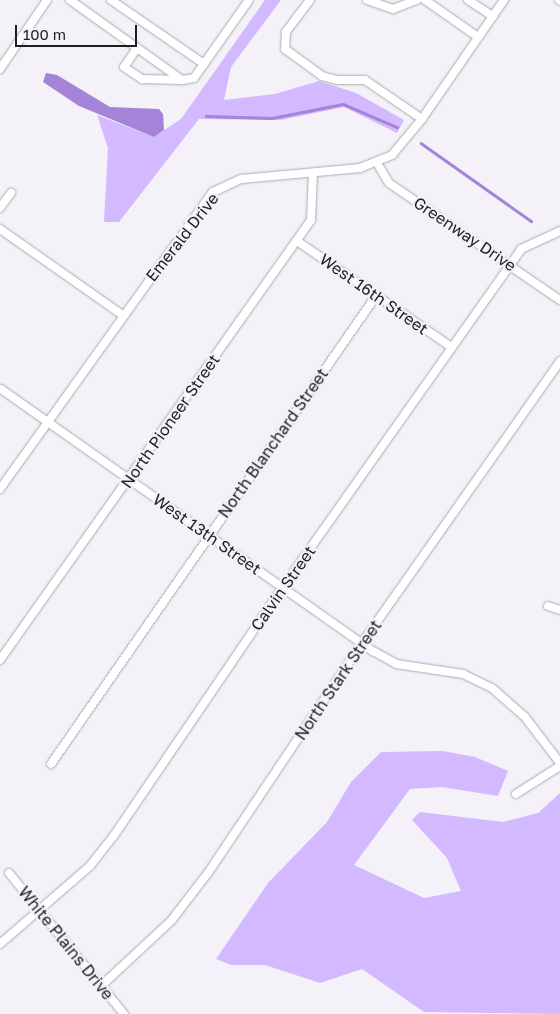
<!DOCTYPE html>
<html>
<head>
<meta charset="utf-8">
<style>
  body { margin:0 }
  #map { position:relative; width:560px; height:1014px; overflow:hidden; background:#f4f2f8; font-family:"Golos Text",sans-serif }
  div>[style] { position:absolute }
  .green>* { inset:0; background:#d3b9ff }
  .water>* { inset:0; background:#a483d9 }
  .stream>* { height:2.5px; margin:-1.25px; padding:0 1.25px; transform-origin:1.25px; border-radius:1.25px; background:#a483d9 }
  .roads { filter:drop-shadow(0 0 1px #aba9af) drop-shadow(0 0 1px #aba9af) }
  .minor>* { height:8px; margin:-4px; padding:0 4px; transform-origin:4px; border-radius:4px; background:#fff }
  span { translate:-50% -50%; white-space:nowrap; text-align:center; line-height:1.15; -webkit-text-stroke:4.5px #f4f2f8; paint-order:stroke }
  .street-label { font-size:16px; color:#1e1d20 }
  .scale { position:absolute; left:15px; top:25px; width:122px; height:22px; box-sizing:border-box; border:2px solid #1e1d20; border-top:0; padding-left:6px; font-size:15px; line-height:18px; white-space:nowrap; color:#1e1d20; -webkit-text-stroke:4px #f4f2f8; paint-order:stroke }
</style>
</head>
<body>
<div id="map">
  <div class="green">
    <i style="clip-path:polygon(265px 0,281px 0,231px 67px,224px 100px,275px 94px,319px 81px,356px 93px,404px 120px,397px 133px,344px 107px,281px 120px,199px 119px,119px 222px,104px 222px,108px 148px,97px 115px,154px 137px,181px 119px)"></i>
    <i style="clip-path:polygon(443px 751px,475px 757px,508px 771px,498px 796px,442px 787px,410px 789px,354px 865px,424px 898px,461px 891px,447px 858px,412px 820px,420px 812px,503px 822px,538px 813px,560px 793px,560px 1014px,424px 1012px,362px 969px,320px 983px,265px 965px,231px 965px,216px 959px,268px 883px,327px 822px,351px 782px,381px 752px)"></i>
  </div>
  <div class="water">
    <i style="clip-path:polygon(46px 73px,57px 75px,110px 107px,159px 109px,163px 114px,164px 130px,154px 137px,79px 106px,43px 82px)"></i>
  </div>
  <div class="stream">
    <i style="left:206px;top:116px;width:66px;rotate:1.7deg"></i>
    <i style="left:272px;top:118px;width:72px;rotate:-11.2deg"></i>
    <i style="left:343px;top:104px;width:59px;rotate:23.1deg"></i>
    <i style="left:421px;top:143px;width:135px;rotate:35.3deg"></i>
  </div>
  <div class="roads">
    <div class="minor">
      <i style="left:70px;top:0;width:138px;rotate:35.5deg"></i>
      <i style="left:182px;top:80px;width:12px;rotate:-9deg"></i>
      <i style="left:194px;top:78px;width:95px;rotate:-54.8deg"></i>
      <i style="left:111px;top:0;width:113px;rotate:34.5deg"></i>
      <i style="left:310px;top:0;width:40px;rotate:127deg"></i>
      <i style="left:286px;top:32px;width:17px;rotate:93deg"></i>
      <i style="left:285px;top:49px;width:46px;rotate:36.1deg"></i>
      <i style="left:322px;top:76px;width:16px;rotate:15deg"></i>
      <i style="left:337px;top:80px;width:28px"></i>
      <i style="left:365px;top:80px;width:69px;rotate:34.4deg"></i>
      <i style="left:367px;top:0;width:28px;rotate:19deg"></i>
      <i style="left:393px;top:9px;width:26px;rotate:-21deg"></i>
      <i style="left:425px;top:0;width:65px;rotate:34.9deg"></i>
      <i style="left:468px;top:0;width:30px;rotate:33deg"></i>
      <i style="left:559px;top:0;width:1px;rotate:45deg"></i>
      <i style="left:137px;top:48px;width:23px;rotate:124deg"></i>
      <i style="left:124px;top:67px;width:22px;rotate:34deg"></i>
      <i style="left:142px;top:79px;width:40px;rotate:1.4deg"></i>
      <i style="left:0;top:69px;width:83px;rotate:-55.7deg"></i>
      <i style="left:377px;top:163px;width:23px;rotate:59deg"></i>
      <i style="left:389px;top:183px;width:207px;rotate:34.4deg"></i>
      <i style="left:0;top:208px;width:19px;rotate:-54deg"></i>
      <i style="left:0;top:229px;width:151px;rotate:35.1deg"></i>
      <i style="left:297px;top:241px;width:187px;rotate:34.5deg"></i>
      <i style="left:1px;top:389px;width:455px;rotate:35.2deg"></i>
      <i style="left:373px;top:651px;width:26px;rotate:29deg"></i>
      <i style="left:396px;top:664px;width:68px;rotate:8.5deg"></i>
      <i style="left:463px;top:674px;width:32px;rotate:26deg"></i>
      <i style="left:492px;top:688px;width:44px;rotate:41.3deg"></i>
      <i style="left:525px;top:717px;width:58px;rotate:52.7deg"></i>
      <i style="left:0;top:489px;width:365px;rotate:-54.4deg"></i>
      <i style="left:213px;top:192px;width:31px;rotate:-25deg"></i>
      <i style="left:241px;top:179px;width:120px;rotate:-5.3deg"></i>
      <i style="left:360px;top:168px;width:35px;rotate:-22deg"></i>
      <i style="left:392px;top:155px;width:47px;rotate:-50.2deg"></i>
      <i style="left:422px;top:119px;width:145px;rotate:-55.4deg"></i>
      <i style="left:548px;top:606px;width:13px;rotate:18deg"></i>
      <i style="left:0;top:660px;width:539px;rotate:-54.75deg"></i>
      <i style="left:311px;top:220px;width:47px;rotate:-87.6deg"></i>
      <i style="left:51px;top:764px;width:570px;rotate:-55.22deg"></i>
      <i style="left:516px;top:794px;width:52px;rotate:-32.5deg"></i>
      <i style="left:9px;top:873px;width:182px;rotate:50.8deg"></i>
      <i style="left:0;top:944px;width:119px;rotate:-40.9deg"></i>
      <i style="left:90px;top:866px;width:37px;rotate:-52deg"></i>
      <i style="left:113px;top:837px;width:302px;rotate:-55.8deg"></i>
      <i style="left:283px;top:587px;width:413px;rotate:-54.8deg"></i>
      <i style="left:521px;top:249px;width:43px;rotate:-24.8deg"></i>
      <i style="left:101px;top:986px;width:96px;rotate:-42.9deg"></i>
      <i style="left:171px;top:921px;width:61px;rotate:-52.4deg"></i>
      <i style="left:208px;top:873px;width:277px;rotate:-56.2deg"></i>
      <i style="left:362px;top:643px;width:345px;rotate:-54.9deg"></i>
    </div>
  </div>
  <div class="street-label">
    <span style="left:465px;top:234px;rotate:34deg">Greenway Drive</span>
    <span style="left:182px;top:237px;rotate:-52deg">Emerald Drive</span>
    <span style="left:374px;top:294px;rotate:35deg">West 16th Street</span>
    <span style="left:170px;top:421px;rotate:-55deg">North Pioneer Street</span>
    <span style="left:273px;top:443px;rotate:-55deg">North Blanchard Street</span>
    <span style="left:207px;top:534px;rotate:35deg">West 13th Street</span>
    <span style="left:283px;top:588px;rotate:-55deg">Calvin Street</span>
    <span style="left:338px;top:680px;rotate:-56deg">North Stark Street</span>
    <span style="left:66px;top:943px;rotate:51deg">White Plains Drive</span>
  </div>
  <div class="scale">100 m</div>
</div>
</body>
</html>
